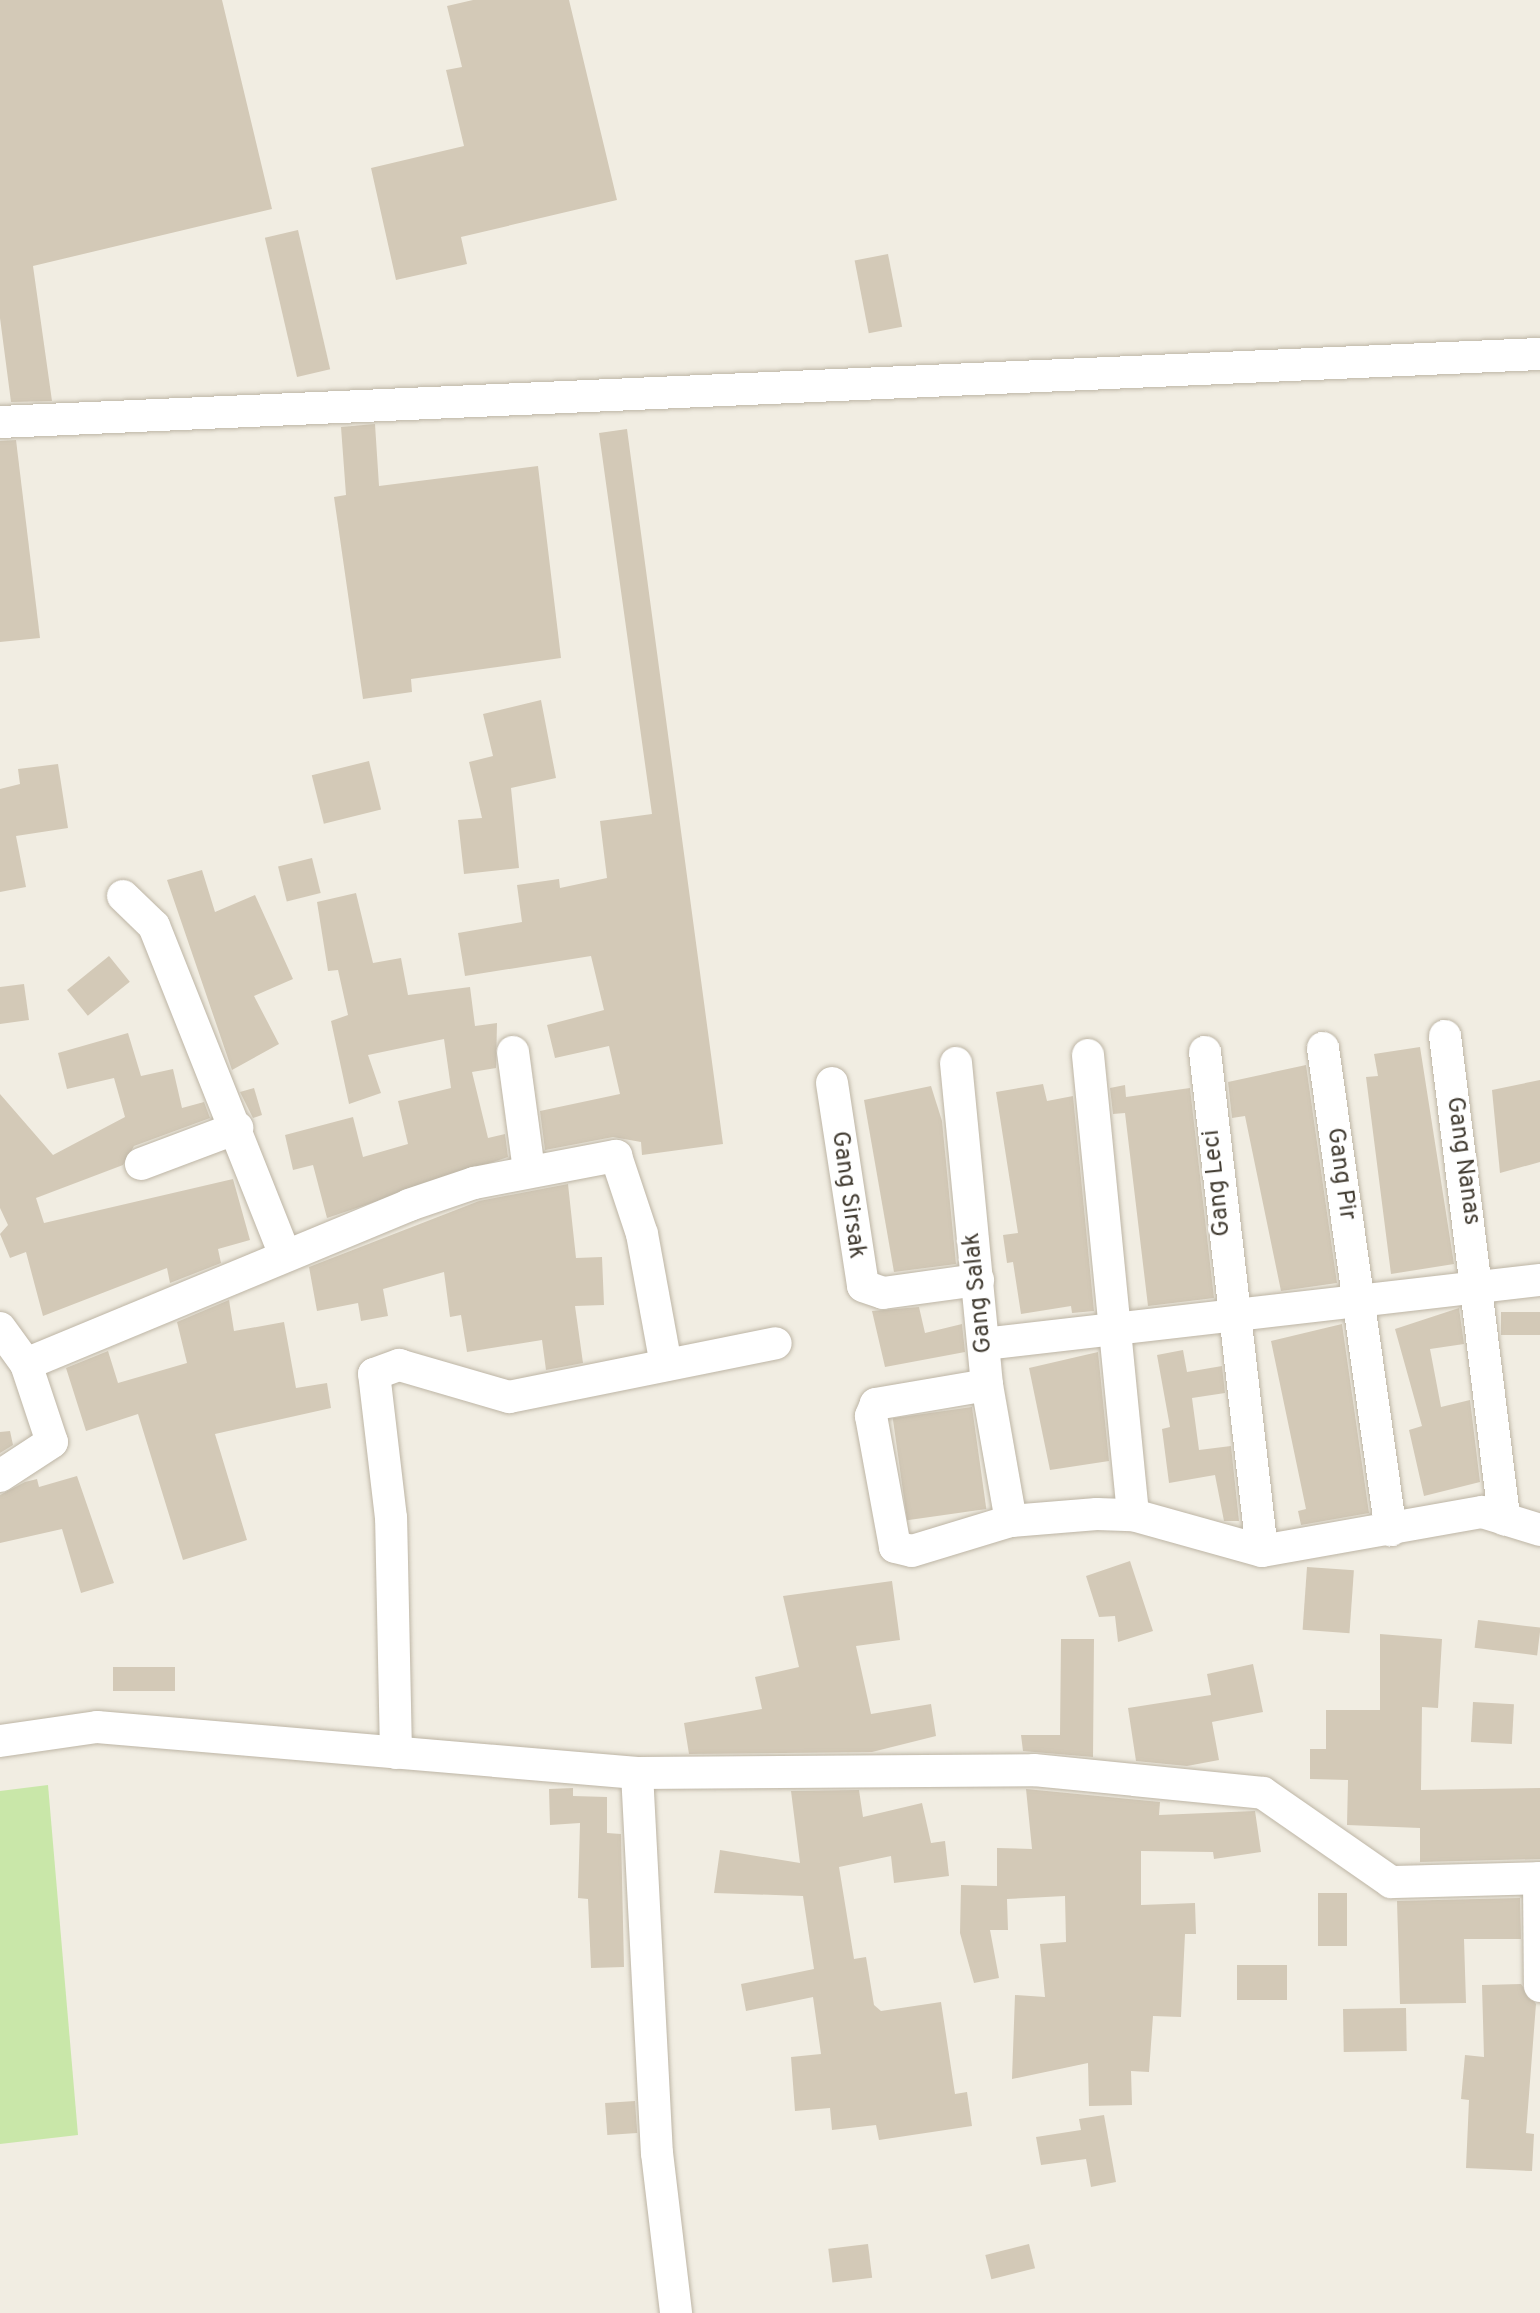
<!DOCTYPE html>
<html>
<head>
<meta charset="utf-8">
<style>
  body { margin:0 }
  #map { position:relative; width:1540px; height:2313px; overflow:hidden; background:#f1ede2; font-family:Overpass,sans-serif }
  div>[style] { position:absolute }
  .green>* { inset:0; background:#c9e7a9 }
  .building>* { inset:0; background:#d3c9b7; transform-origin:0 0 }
  .roads { filter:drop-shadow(0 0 2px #bdb5a5) drop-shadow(0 0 2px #bdb5a5) }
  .minor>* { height:32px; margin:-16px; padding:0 16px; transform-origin:16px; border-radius:16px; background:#fff }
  span { translate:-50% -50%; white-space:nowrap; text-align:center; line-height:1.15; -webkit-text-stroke:6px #fff; paint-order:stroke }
  .street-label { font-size:24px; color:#433d33 }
</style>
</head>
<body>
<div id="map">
  <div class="green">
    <i style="clip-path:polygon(48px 1785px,78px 2135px,0 2144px,0 1791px)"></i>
  </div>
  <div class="building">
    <i style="clip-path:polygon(0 0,222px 0,272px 209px,33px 266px,52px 401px,11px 402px,0 318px)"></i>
    <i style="clip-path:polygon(473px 0,569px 0,617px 200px,461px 237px,467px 264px,396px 280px,371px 168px,464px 146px,446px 70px,462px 67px,447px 6px)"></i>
    <i style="left:298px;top:230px;width:143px;height:34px;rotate:77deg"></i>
    <i style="left:888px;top:254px;width:74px;height:34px;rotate:79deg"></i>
    <i style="clip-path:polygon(375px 424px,379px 486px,538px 466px,561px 658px,411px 679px,412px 692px,363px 699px,334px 497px,346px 495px,341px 427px)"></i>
    <i style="clip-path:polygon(627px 429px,723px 1144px,642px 1155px,641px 1142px,613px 1137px,545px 1150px,540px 1111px,620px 1094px,609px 1046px,555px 1058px,547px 1025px,604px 1010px,591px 956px,465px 976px,458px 933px,522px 922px,517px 885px,559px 879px,560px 888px,607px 878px,600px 821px,652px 814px,599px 433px)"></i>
    <i style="clip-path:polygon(16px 440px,40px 638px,0 642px,0 441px)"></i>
    <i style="clip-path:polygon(541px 700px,556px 778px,511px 788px,519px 868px,464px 874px,458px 820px,482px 818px,469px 762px,493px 756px,483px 714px)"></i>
    <i style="left:369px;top:761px;width:50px;height:59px;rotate:76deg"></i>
    <i style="clip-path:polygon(58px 764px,68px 828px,16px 836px,26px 887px,0 892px,0 789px,20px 784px,18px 769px)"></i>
    <i style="left:312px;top:858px;width:36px;height:35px;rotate:76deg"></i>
    <i style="clip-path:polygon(202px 870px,215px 912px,255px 895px,293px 979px,254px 996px,279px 1044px,232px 1070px,167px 880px)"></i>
    <i style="clip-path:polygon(356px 893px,373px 963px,401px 958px,408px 995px,470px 987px,475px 1026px,497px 1023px,496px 1068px,472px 1072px,488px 1138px,505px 1134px,508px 1157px,327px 1218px,313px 1165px,293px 1170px,285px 1135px,353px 1117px,363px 1157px,408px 1144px,398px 1101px,451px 1088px,444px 1039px,368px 1055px,381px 1093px,349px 1104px,331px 1021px,348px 1015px,338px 970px,328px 971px,317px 902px)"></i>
    <i style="left:109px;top:956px;width:33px;height:54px;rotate:51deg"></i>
    <i style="clip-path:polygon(24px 984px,29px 1020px,0 1024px,0 987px)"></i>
    <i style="clip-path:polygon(128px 1033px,141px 1076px,173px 1069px,182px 1108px,204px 1102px,210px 1118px,134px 1146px,123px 1165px,36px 1198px,44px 1223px,233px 1179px,250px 1240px,218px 1249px,221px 1263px,170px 1283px,167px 1268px,43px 1316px,26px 1252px,10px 1258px,0 1234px,8px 1225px,0 1208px,0 1094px,53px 1155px,125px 1117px,114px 1078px,67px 1089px,58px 1053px)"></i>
    <i style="clip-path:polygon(1420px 1047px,1454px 1264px,1391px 1274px,1366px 1077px,1378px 1076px,1374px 1054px)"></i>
    <i style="clip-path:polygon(1306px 1065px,1337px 1283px,1281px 1291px,1245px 1116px,1232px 1118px,1228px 1082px)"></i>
    <i style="clip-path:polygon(1540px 1080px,1540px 1162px,1500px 1173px,1492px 1090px)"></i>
    <i style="clip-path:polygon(1043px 1084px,1047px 1101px,1073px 1096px,1094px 1311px,1072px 1313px,1071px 1306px,1021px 1314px,1013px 1262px,1007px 1263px,1003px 1235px,1018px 1233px,996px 1092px)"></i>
    <i style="clip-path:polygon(1125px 1085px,1126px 1097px,1190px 1088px,1214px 1298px,1148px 1306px,1125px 1113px,1113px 1114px,1110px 1088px)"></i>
    <i style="clip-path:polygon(931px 1086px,942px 1121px,956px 1264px,894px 1272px,864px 1100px)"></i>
    <i style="clip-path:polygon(254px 1088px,262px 1115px,253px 1118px,240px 1092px)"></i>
    <i style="clip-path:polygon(568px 1184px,576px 1258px,602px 1257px,604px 1305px,575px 1306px,583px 1363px,546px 1370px,542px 1340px,467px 1352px,461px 1315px,450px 1317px,444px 1272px,383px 1289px,388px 1316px,361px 1321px,358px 1303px,317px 1311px,309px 1267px,479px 1201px)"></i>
    <i style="clip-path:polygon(229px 1300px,234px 1331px,284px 1322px,296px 1388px,327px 1383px,331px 1408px,215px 1434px,247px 1540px,183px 1560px,138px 1414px,86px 1431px,66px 1368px,108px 1351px,118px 1383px,187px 1363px,177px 1322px)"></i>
    <i style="clip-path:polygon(919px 1307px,925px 1333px,962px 1324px,965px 1352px,885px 1367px,872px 1311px)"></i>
    <i style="clip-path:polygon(1459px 1308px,1464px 1344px,1430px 1349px,1441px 1407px,1470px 1400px,1480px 1482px,1424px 1496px,1409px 1430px,1422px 1426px,1395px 1329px)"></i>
    <i style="left:1540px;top:1312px;width:23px;height:39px;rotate:90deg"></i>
    <i style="clip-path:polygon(1342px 1324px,1369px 1513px,1301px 1525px,1298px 1511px,1306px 1509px,1271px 1341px)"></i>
    <i style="clip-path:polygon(1183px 1350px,1187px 1372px,1222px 1366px,1225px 1393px,1192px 1398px,1199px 1450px,1231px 1446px,1239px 1521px,1224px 1521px,1215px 1475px,1169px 1483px,1162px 1429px,1170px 1427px,1157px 1355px)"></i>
    <i style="clip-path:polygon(1098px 1352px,1109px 1461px,1050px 1470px,1029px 1368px)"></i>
    <i style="left:972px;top:1407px;width:103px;height:80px;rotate:82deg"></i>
    <i style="clip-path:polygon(10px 1431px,13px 1445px,0 1453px,0 1432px)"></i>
    <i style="clip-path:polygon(77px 1476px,114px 1583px,81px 1593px,62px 1529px,0 1543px,0 1495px,25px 1482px,37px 1479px,39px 1487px)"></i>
    <i style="clip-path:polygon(1130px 1561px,1153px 1631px,1118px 1642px,1115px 1616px,1099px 1617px,1086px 1576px)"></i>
    <i style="left:1307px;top:1567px;width:47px;height:63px;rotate:4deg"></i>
    <i style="clip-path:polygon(892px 1581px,900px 1640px,856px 1646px,871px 1714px,931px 1704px,936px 1736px,872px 1752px,689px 1754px,684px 1723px,762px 1709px,755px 1677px,799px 1667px,783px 1596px)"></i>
    <i style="left:1478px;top:1620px;width:63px;height:28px;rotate:7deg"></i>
    <i style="clip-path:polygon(1380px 1634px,1442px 1639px,1438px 1708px,1422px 1707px,1421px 1790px,1540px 1788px,1540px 1859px,1420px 1862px,1420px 1828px,1347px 1825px,1348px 1780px,1310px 1779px,1310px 1749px,1326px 1749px,1326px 1710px,1380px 1710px)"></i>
    <i style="clip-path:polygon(1061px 1639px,1094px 1639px,1093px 1757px,1023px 1751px,1021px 1735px,1060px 1735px)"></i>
    <i style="clip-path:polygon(1253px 1664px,1263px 1712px,1212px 1722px,1219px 1760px,1187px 1766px,1136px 1761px,1128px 1708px,1211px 1695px,1207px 1674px)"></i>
    <i style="left:113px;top:1667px;width:62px;height:24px"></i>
    <i style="left:1473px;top:1702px;width:41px;height:40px;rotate:3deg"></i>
    <i style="clip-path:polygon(573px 1788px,573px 1796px,607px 1797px,607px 1833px,621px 1834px,624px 1967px,591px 1968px,588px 1899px,578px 1898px,580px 1823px,550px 1825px,549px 1789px)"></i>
    <i style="clip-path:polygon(1026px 1789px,1160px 1802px,1159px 1815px,1255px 1811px,1261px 1852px,1214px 1859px,1213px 1852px,1141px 1851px,1141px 1905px,1195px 1903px,1196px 1934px,1185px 1934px,1181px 2017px,1153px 2016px,1149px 2072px,1131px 2071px,1132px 2105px,1089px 2106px,1088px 2063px,1012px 2079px,1015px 1995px,1045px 1997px,1040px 1944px,1066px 1942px,1065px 1896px,1007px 1899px,1008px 1930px,990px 1930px,999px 1978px,974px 1983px,960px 1933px,961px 1885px,997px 1886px,997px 1848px,1032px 1849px)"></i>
    <i style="clip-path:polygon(859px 1790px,863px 1817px,922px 1803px,931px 1843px,945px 1841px,949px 1876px,894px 1883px,891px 1856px,839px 1867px,854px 1959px,866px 1957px,874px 2005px,881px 2011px,941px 2002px,955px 2094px,967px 2092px,972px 2126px,879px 2140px,876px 2125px,832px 2130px,830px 2108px,795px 2111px,791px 2057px,821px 2054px,813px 1997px,746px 2011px,741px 1984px,814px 1969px,803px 1896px,714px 1893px,720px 1850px,800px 1863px,791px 1791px)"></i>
    <i style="left:1318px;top:1893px;width:29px;height:53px"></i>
    <i style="clip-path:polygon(1520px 1898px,1521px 1939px,1464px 1939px,1466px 2003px,1400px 2004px,1397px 1901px)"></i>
    <i style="left:1237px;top:1965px;width:50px;height:35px"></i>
    <i style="clip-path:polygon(1521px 1984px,1536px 2004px,1526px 2133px,1534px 2134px,1532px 2171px,1466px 2168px,1469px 2100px,1461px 2099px,1465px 2055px,1484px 2057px,1482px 1985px)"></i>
    <i style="left:1406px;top:2008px;width:43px;height:63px;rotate:89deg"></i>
    <i style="left:635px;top:2101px;width:32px;height:30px;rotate:86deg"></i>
    <i style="clip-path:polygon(1104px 2115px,1116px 2182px,1091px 2187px,1086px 2159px,1041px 2165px,1036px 2137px,1081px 2130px,1079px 2119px)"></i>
    <i style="left:868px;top:2244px;width:34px;height:40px;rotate:83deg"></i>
    <i style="left:1029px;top:2244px;width:25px;height:45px;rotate:76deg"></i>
  </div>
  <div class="roads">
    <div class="minor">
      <i style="left:0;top:422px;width:1542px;rotate:-2.53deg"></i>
      <i style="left:123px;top:896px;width:43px;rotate:44.1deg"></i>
      <i style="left:154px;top:926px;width:351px;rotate:68.3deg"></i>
      <i style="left:1445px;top:1036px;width:487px;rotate:83deg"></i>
      <i style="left:1323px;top:1048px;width:487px;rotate:82deg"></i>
      <i style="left:513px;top:1052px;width:120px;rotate:82.3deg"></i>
      <i style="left:1205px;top:1052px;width:502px;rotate:83.48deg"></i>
      <i style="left:1088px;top:1055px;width:462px;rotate:84.4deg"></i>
      <i style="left:956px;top:1063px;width:323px;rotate:84.5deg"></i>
      <i style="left:987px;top:1385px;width:138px;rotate:80deg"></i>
      <i style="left:832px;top:1083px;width:205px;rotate:81.3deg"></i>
      <i style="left:863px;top:1286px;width:21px;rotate:19deg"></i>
      <i style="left:883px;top:1293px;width:96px;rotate:-7.8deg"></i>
      <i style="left:141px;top:1164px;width:103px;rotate:-20.6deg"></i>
      <i style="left:0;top:1328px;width:44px;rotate:54.2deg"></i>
      <i style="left:26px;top:1364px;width:82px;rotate:71.6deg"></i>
      <i style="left:52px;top:1442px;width:62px;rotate:146.8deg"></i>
      <i style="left:984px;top:1344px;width:560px;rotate:-6.57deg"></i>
      <i style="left:26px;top:1364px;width:415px;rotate:-22.5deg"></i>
      <i style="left:409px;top:1205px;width:69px;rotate:-18.7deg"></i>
      <i style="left:474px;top:1183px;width:145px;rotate:-10.8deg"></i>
      <i style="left:616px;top:1156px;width:82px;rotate:71.6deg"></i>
      <i style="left:642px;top:1234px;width:133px;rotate:79.6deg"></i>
      <i style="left:987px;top:1385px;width:113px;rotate:170.3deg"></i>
      <i style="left:876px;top:1404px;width:13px;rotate:113deg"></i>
      <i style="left:871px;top:1416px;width:133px;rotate:79.6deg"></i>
      <i style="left:895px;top:1547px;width:17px;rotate:13deg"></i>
      <i style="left:912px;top:1551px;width:103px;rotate:-16.9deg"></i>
      <i style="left:1011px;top:1521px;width:86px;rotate:-4.7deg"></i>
      <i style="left:1097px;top:1514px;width:36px;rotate:2deg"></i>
      <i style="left:1133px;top:1515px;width:134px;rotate:15.6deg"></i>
      <i style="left:1262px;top:1551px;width:223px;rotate:-10.1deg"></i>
      <i style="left:1482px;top:1512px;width:61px;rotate:17.2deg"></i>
      <i style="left:0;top:1741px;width:98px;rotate:-8.2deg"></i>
      <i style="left:97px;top:1727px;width:542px;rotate:4.87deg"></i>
      <i style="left:637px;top:1773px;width:397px;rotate:-0.4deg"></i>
      <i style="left:1034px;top:1770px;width:230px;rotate:5.7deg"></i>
      <i style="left:1263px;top:1793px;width:156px;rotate:34.8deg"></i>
      <i style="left:1391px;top:1882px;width:149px;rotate:-1.5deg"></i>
      <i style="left:396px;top:1753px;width:235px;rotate:-91.2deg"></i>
      <i style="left:391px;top:1518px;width:145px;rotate:-96.7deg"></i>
      <i style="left:374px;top:1374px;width:27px;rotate:-20deg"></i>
      <i style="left:399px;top:1365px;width:115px;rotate:16.2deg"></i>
      <i style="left:509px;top:1397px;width:272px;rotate:-11.4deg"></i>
      <i style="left:637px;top:1773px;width:381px;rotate:87deg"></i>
      <i style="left:657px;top:2153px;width:161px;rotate:83.2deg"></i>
      <i style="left:1539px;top:1878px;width:108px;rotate:89.5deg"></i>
    </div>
  </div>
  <div class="street-label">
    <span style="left:1462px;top:1161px;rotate:82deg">Gang Nanas</span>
    <span style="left:1340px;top:1174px;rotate:82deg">Gang Pir</span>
    <span style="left:1218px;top:1183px;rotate:-96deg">Gang Leci</span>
    <span style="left:847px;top:1195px;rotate:82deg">Gang Sirsak</span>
    <span style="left:979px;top:1293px;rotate:-96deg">Gang Salak</span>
  </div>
</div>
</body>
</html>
